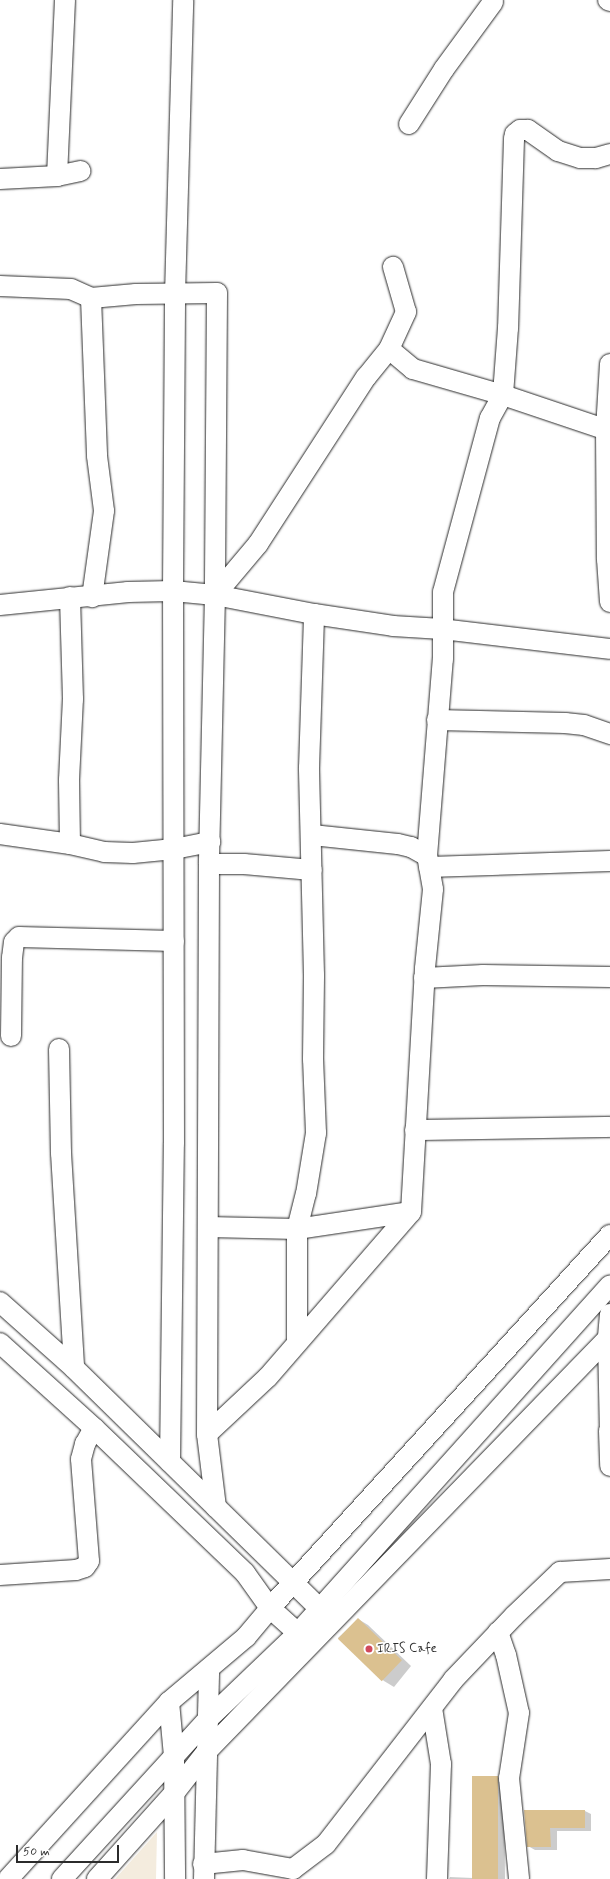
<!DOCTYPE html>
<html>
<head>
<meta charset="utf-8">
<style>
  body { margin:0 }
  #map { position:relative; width:610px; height:1879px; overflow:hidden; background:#fff; font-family:Mynerve,sans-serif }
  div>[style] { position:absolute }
  .built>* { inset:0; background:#f4ecde }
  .shadow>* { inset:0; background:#0003 }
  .building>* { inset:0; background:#dbc190; transform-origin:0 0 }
  .roads { filter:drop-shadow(0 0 1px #2b2b2b) drop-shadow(0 0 1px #2b2b2b) }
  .minor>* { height:20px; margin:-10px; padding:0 10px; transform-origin:10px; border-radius:10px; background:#fff }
  .dots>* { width:11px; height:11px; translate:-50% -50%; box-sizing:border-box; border:2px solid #fff; border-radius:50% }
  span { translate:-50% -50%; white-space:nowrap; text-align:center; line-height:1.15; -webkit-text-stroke:3.5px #fff; paint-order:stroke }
  .poi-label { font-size:13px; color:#2b2b2b }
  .left { translate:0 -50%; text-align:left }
  .scale { position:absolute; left:16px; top:1845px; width:103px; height:18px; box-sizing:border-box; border:2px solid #2b2b2b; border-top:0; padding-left:5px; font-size:12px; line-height:14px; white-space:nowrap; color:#2b2b2b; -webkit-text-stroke:3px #fff; paint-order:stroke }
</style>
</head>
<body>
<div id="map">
  <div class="built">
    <i style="clip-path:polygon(157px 1832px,156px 1879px,115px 1879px)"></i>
  </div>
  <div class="shadow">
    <i style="clip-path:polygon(358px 1619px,368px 1625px,411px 1666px,394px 1687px,384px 1681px,338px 1638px)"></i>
    <i style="clip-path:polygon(497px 1777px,504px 1780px,505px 1879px,449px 1879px,450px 1877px,473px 1878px)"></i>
    <i style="clip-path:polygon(525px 1811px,585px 1811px,591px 1814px,591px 1831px,557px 1831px,557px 1850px,535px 1850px,528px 1846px)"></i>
  </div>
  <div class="building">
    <i style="left:358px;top:1618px;width:61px;height:29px;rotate:44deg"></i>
    <i style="left:472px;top:1776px;width:26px;height:103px"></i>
    <i style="clip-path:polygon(524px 1810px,585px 1810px,585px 1828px,550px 1828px,551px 1847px,527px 1847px)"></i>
  </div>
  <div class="roads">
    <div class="minor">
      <i style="left:608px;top:0;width:2px;rotate:27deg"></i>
      <i style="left:409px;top:124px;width:65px;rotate:-57.5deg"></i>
      <i style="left:444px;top:69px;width:83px;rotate:-53.8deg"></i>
      <i style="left:610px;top:154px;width:15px;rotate:164deg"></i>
      <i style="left:596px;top:158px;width:16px;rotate:180deg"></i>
      <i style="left:580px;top:158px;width:23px;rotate:-162deg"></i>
      <i style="left:558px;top:151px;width:37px;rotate:-145deg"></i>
      <i style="left:528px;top:130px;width:8px;rotate:180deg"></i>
      <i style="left:520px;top:130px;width:6px;rotate:141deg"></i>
      <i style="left:515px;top:134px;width:5px;rotate:101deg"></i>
      <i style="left:514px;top:139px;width:189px;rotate:91.8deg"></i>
      <i style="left:508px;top:328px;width:67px;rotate:94.3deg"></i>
      <i style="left:503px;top:395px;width:113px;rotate:18.6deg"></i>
      <i style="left:57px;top:176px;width:176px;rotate:-87.4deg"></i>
      <i style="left:0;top:179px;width:57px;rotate:-3deg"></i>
      <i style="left:57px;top:176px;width:24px;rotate:-12deg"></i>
      <i style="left:0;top:286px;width:71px;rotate:2.4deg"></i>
      <i style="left:71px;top:289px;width:22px;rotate:24deg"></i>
      <i style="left:91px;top:298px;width:45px;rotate:-5.1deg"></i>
      <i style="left:136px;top:294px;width:81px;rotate:-0.7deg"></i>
      <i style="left:217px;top:293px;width:302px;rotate:90.4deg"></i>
      <i style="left:215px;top:595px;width:269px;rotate:91.3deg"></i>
      <i style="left:209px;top:864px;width:570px;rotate:90.2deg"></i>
      <i style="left:207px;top:1434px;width:74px;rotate:83deg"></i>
      <i style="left:91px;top:298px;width:158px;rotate:87.8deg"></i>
      <i style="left:97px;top:456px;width:55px;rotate:82.7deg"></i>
      <i style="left:104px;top:511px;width:87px;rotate:97.9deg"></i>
      <i style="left:389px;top:349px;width:41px;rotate:-65.3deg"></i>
      <i style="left:406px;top:312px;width:47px;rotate:-106.1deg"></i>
      <i style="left:610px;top:364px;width:65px;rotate:93.5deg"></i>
      <i style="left:606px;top:429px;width:130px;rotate:89.6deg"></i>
      <i style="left:607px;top:559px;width:43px;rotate:86deg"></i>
      <i style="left:0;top:605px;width:129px;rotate:-5.8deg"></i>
      <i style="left:128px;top:592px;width:45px;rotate:-1.3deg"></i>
      <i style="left:173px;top:591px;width:42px;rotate:5.4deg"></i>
      <i style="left:215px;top:595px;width:101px;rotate:10.9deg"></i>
      <i style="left:314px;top:614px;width:80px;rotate:8.6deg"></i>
      <i style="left:393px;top:626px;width:49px;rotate:3.5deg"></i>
      <i style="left:442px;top:629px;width:169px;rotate:6.8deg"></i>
      <i style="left:437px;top:720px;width:128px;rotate:1.3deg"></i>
      <i style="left:565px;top:723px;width:19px;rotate:6deg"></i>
      <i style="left:584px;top:725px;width:28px;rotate:19deg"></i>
      <i style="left:0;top:834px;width:71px;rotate:8.1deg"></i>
      <i style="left:70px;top:844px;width:35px;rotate:13deg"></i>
      <i style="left:104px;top:852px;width:29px;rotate:2deg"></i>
      <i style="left:133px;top:853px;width:41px;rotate:-5.6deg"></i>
      <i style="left:174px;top:849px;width:37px;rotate:-11deg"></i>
      <i style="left:312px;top:835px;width:86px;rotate:6deg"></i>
      <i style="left:398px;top:844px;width:13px;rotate:13deg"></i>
      <i style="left:411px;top:847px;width:18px;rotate:29deg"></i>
      <i style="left:70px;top:844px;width:64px;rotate:-90.9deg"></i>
      <i style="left:69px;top:780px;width:81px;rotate:-87.2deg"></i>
      <i style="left:73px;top:699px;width:102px;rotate:-91.7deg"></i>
      <i style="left:209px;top:864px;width:35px"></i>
      <i style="left:244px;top:864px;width:68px;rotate:5deg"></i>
      <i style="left:429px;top:867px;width:181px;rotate:-1.9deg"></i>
      <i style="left:424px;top:978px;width:59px;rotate:-2.9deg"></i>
      <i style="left:483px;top:975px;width:127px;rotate:0.9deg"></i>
      <i style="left:11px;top:1036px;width:78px;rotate:-89.3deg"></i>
      <i style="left:12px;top:958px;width:16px;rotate:-83deg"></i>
      <i style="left:14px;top:942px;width:7px;rotate:-45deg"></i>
      <i style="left:19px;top:937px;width:155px;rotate:1.5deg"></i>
      <i style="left:59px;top:1049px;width:104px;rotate:88.9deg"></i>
      <i style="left:61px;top:1153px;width:215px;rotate:86.5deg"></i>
      <i style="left:415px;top:1130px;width:195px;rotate:-0.9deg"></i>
      <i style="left:208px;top:1227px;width:89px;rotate:1.3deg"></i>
      <i style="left:297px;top:1229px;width:115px;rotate:-8.5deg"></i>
      <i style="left:0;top:1302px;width:99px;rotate:41.7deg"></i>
      <i style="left:74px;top:1368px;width:343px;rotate:44.4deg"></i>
      <i style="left:610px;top:1314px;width:25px;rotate:95deg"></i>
      <i style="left:608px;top:1339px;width:93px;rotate:88.8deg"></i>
      <i style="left:297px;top:1342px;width:113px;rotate:-90deg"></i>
      <i style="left:297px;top:1229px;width:36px;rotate:-76deg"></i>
      <i style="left:306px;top:1194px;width:62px;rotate:-80.7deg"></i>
      <i style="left:316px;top:1133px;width:74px;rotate:-92.3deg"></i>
      <i style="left:313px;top:1059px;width:84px;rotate:-89.3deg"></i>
      <i style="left:314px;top:975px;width:207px;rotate:-91.4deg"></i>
      <i style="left:309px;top:768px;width:154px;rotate:-88.1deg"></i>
      <i style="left:0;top:1343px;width:127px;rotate:42.1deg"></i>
      <i style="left:94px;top:1428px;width:209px;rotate:43.8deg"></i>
      <i style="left:245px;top:1573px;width:43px;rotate:54.5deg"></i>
      <i style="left:270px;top:1608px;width:38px;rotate:42deg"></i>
      <i style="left:609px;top:1431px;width:35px;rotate:88deg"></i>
      <i style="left:207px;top:1434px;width:83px;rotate:-43.1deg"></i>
      <i style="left:268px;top:1377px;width:218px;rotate:-49.1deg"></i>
      <i style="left:411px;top:1212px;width:244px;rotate:-86.7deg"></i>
      <i style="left:425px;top:968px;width:79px;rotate:-84.2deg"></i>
      <i style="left:433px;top:889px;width:34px;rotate:-100deg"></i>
      <i style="left:427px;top:856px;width:198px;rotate:-85.4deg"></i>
      <i style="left:443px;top:659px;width:67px;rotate:-90deg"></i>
      <i style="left:443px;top:592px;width:180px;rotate:-74.9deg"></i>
      <i style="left:490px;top:418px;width:26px;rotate:-61deg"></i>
      <i style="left:503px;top:395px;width:94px;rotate:-163.9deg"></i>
      <i style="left:413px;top:369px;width:31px;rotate:-140deg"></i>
      <i style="left:389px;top:349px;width:36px;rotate:129deg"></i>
      <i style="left:366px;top:377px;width:199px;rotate:122.9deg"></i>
      <i style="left:258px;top:544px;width:67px;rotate:130.1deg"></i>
      <i style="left:170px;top:1462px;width:319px;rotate:-89.3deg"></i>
      <i style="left:174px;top:1143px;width:552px;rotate:-90.1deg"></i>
      <i style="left:173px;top:591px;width:296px;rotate:-89.6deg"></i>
      <i style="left:175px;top:295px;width:295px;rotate:-88.4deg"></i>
      <i style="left:0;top:1575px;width:76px;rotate:-3.8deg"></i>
      <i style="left:76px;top:1570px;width:9px;rotate:-18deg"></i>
      <i style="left:85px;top:1567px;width:7px;rotate:-56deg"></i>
      <i style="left:89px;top:1561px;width:102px;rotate:-94.5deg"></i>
      <i style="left:81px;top:1459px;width:16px;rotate:-75deg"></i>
      <i style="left:85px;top:1444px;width:18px;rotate:-61deg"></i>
      <i style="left:498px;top:1632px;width:24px;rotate:71deg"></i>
      <i style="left:506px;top:1655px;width:59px;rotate:77.4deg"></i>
      <i style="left:519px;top:1713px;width:66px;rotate:98.7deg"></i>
      <i style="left:509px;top:1778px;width:101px;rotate:84.3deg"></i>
      <i style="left:169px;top:1702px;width:54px;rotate:84.7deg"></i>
      <i style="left:174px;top:1756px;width:123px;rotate:89.5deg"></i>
      <i style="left:432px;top:1708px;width:57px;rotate:80.9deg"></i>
      <i style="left:441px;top:1764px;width:115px;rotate:92deg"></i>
      <i style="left:203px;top:1864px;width:40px;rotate:-5.7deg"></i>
      <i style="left:243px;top:1860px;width:51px;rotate:10.2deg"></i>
      <i style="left:293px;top:1869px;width:41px;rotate:-37.1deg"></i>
      <i style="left:326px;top:1844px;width:207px;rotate:-52.2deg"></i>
      <i style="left:453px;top:1680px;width:88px;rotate:-46.4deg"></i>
      <i style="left:514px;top:1616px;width:64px;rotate:-43.7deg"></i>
      <i style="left:560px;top:1572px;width:50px;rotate:-3.4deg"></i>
      <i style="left:8px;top:1879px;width:239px;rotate:-47.7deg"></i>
      <i style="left:169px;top:1702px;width:101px;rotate:-40.2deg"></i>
      <i style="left:246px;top:1637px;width:38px;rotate:-50deg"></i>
      <i style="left:270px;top:1608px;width:505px;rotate:-47.65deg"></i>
      <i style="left:62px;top:1879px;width:217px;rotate:-47.6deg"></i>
      <i style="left:208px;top:1719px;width:124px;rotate:-43.7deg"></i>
      <i style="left:298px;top:1633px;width:467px;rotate:-48.1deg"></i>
      <i style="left:97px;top:1879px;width:117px;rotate:-48.1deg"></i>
      <i style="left:175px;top:1792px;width:52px;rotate:-52deg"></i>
      <i style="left:207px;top:1751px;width:578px;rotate:-45.84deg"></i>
      <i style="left:204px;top:1879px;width:209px;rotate:-88.6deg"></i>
    </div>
  </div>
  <div class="dots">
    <i style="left:369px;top:1649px;background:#d1495b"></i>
  </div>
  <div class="poi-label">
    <span class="left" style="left:377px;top:1649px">IRIS Cafe</span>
  </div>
  <div class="scale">50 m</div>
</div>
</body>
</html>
